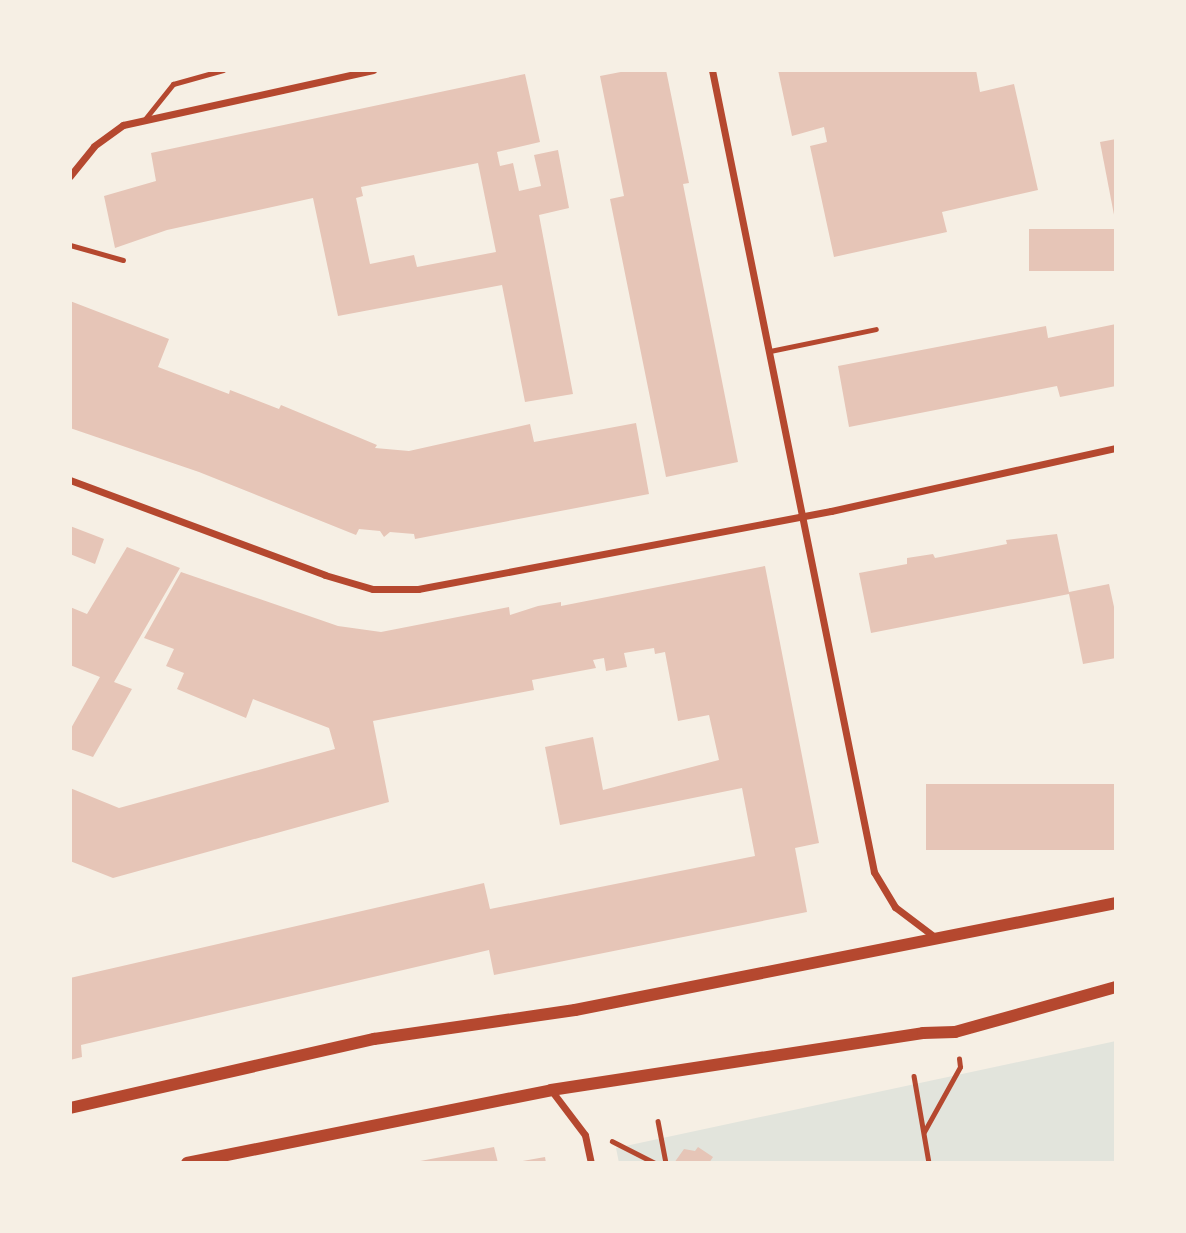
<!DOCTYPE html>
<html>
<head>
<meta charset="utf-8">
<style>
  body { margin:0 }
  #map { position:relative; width:1186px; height:1233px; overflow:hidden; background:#f6efe4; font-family:"PT Sans Narrow",sans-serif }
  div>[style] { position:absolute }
  .green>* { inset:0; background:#e2e4dc }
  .building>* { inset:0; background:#e6c5b7; transform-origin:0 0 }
  .path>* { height:4.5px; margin:-2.25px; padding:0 2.25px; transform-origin:2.25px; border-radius:2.25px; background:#b5482f }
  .service>* { height:5px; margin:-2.5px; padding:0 2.5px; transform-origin:2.5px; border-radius:2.5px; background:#b5482f }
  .minor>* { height:7px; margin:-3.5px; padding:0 3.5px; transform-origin:3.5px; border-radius:3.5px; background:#b5482f }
  .tertiary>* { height:12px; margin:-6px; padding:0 6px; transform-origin:6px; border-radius:6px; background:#b5482f }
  span { translate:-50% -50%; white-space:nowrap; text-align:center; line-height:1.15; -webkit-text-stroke:5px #f6efe4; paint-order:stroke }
  .frame { position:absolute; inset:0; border:72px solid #f6efe4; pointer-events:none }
</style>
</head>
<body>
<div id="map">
  <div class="green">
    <i style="clip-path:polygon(1116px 1041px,1116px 1163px,619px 1163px,616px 1148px)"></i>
  </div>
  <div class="building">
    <i style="clip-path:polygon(631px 70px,666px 70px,689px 183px,683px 184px,738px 462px,666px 477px,610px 199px,624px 196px,600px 76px)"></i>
    <i style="clip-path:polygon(778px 70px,976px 70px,980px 92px,1014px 84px,1038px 190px,942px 212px,947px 232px,834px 257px,810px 146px,827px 142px,824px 127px,792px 136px)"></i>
    <i style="clip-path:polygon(evenodd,525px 74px,540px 142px,497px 152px,500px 166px,513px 163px,519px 191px,541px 186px,534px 155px,558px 150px,569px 208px,539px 215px,573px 394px,525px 402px,502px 285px,338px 316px,313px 198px,167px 230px,115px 248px,104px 196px,156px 181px,151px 153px,525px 74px,478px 163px,496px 252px,417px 267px,414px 255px,370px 264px,356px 198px,363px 196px,361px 187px,478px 163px)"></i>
    <i style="clip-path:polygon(1116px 139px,1116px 219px,1115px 220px,1100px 142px)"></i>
    <i style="left:1116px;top:229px;width:42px;height:87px;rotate:90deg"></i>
    <i style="clip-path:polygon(70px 301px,169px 339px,158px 367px,229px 394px,230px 390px,279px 409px,281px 405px,377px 445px,375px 448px,409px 451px,530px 424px,534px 442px,636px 423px,649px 494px,415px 539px,414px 534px,390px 532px,384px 537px,380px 531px,359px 529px,356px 535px,199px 472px,70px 428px)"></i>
    <i style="clip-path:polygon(1116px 324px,1116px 386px,1060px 397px,1057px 386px,849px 427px,838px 366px,1046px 326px,1048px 338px)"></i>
    <i style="clip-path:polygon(70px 526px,104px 539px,95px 564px,70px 554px)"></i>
    <i style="clip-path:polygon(1057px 534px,1069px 592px,1109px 584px,1116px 616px,1116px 658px,1083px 664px,1069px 594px,871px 633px,859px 573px,907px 564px,907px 558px,933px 554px,935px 558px,1007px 544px,1006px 540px)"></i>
    <i style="clip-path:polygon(127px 547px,180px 568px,114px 682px,132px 689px,93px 757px,70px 749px,70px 730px,100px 677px,70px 665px,70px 607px,87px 614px)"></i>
    <i style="clip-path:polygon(765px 566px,819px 843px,795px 848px,807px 912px,494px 975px,489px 950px,81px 1045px,82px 1057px,70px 1060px,70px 978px,484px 883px,490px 909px,755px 856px,742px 788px,560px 825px,545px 747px,593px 737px,603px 790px,719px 760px,709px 715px,678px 721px,665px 652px,655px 654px,654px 648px,624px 653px,627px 667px,606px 671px,604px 658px,593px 660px,596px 668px,532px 680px,534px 690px,373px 721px,389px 802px,113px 878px,70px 861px,70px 788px,119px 808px,335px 749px,329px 728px,253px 699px,246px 718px,177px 689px,184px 673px,166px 666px,174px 649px,144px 638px,181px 572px,338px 626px,381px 632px,509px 607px,510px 615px,538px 606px,561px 602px,561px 606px)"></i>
    <i style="left:1116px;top:784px;width:66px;height:190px;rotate:90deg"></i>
    <i style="clip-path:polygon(494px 1147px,498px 1163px,415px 1163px,415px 1162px)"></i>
    <i style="clip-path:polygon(698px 1147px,713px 1157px,709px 1163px,674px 1163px,684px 1149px,695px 1151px)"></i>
    <i style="clip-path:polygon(545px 1157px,546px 1163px,518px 1163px,517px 1162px)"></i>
  </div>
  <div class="path">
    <i style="left:914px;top:1076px;width:88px;rotate:80.2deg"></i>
    <i style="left:658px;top:1121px;width:43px;rotate:79.2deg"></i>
    <i style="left:924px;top:1132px;width:74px;rotate:-61deg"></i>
    <i style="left:960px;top:1067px;width:8px;rotate:-97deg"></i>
    <i style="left:612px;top:1141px;width:48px;rotate:27.1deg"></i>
  </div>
  <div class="service">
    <i style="left:145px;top:119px;width:45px;rotate:-51.3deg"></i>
    <i style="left:173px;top:84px;width:52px;rotate:-15.6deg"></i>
    <i style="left:70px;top:245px;width:55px;rotate:15.8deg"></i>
    <i style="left:770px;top:351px;width:108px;rotate:-11.7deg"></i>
  </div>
  <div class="minor">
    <i style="left:712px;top:70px;width:818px;rotate:78.58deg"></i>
    <i style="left:874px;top:872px;width:41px;rotate:59deg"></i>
    <i style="left:895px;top:907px;width:51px;rotate:37.1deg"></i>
    <i style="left:70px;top:176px;width:38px;rotate:-51deg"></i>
    <i style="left:94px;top:146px;width:36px;rotate:-36deg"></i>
    <i style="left:123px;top:125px;width:256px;rotate:-12.4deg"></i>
    <i style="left:70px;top:480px;width:272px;rotate:20.4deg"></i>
    <i style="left:325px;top:575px;width:50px;rotate:16.3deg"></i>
    <i style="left:373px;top:589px;width:45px"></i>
    <i style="left:418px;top:589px;width:420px;rotate:-10.7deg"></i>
    <i style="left:831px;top:511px;width:292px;rotate:-12.5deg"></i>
    <i style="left:551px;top:1090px;width:56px;rotate:52.9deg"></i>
    <i style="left:585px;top:1135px;width:29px;rotate:78deg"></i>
  </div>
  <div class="tertiary">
    <i style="left:70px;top:1108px;width:312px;rotate:-12.8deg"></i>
    <i style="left:374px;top:1039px;width:203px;rotate:-8.2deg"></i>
    <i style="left:575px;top:1010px;width:551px;rotate:-11.19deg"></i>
    <i style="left:187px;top:1163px;width:371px;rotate:-11.3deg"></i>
    <i style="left:551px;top:1090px;width:376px;rotate:-8.7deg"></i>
    <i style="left:923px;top:1033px;width:32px;rotate:-2deg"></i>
    <i style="left:955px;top:1032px;width:167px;rotate:-15.6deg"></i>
  </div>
  <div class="frame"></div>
</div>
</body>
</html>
